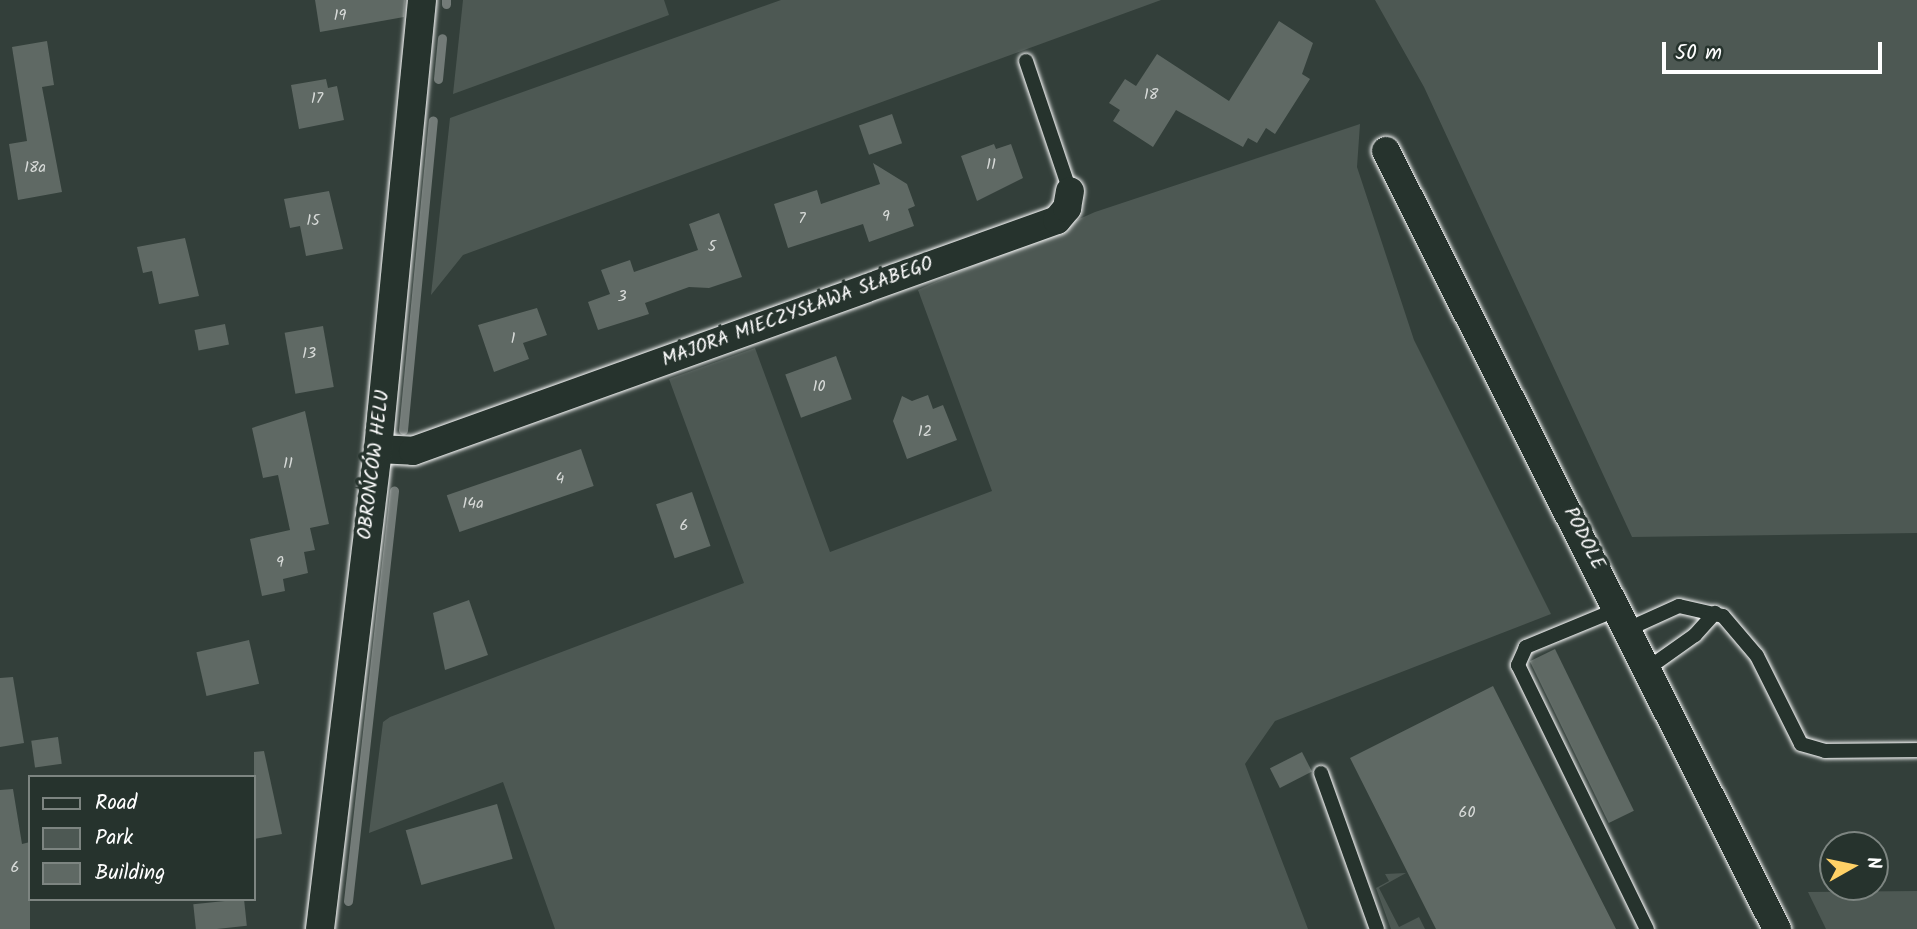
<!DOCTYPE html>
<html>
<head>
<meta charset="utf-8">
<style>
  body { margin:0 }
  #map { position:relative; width:1917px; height:929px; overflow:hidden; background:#333f3a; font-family:Kalam,sans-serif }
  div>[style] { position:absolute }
  .green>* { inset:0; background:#4d5853 }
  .stream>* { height:9px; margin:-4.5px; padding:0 4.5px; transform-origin:4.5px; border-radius:4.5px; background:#737b78 }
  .building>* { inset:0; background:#5f6964; transform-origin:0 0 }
  .roads { filter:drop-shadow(0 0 2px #fff) drop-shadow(0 0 2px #fff) }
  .lane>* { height:14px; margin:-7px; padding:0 7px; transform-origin:7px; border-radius:7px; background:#26332d }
  .street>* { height:28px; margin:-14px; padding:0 14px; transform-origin:14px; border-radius:14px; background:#26332d }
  span { translate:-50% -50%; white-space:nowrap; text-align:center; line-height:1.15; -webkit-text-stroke:7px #26332d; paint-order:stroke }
  .number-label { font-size:16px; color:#d7dad8 }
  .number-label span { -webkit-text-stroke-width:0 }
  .street-label { font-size:19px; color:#fff }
  .legend { position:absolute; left:28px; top:775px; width:228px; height:126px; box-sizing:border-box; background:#26332d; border:2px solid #7d8581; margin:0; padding:9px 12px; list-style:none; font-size:21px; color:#fff }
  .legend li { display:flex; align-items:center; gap:14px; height:35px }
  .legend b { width:35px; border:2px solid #7d8581 }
  .north { position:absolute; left:1819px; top:831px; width:70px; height:70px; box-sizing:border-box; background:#26332d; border:2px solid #7d8581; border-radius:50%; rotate:81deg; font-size:19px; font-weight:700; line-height:28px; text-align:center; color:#fff }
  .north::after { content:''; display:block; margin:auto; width:24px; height:32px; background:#ffd166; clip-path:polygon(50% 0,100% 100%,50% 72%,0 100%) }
  .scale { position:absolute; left:1662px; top:42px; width:220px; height:32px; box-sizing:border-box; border:4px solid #fff; border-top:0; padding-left:9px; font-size:21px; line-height:24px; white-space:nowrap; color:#fff; -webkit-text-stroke:5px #26332d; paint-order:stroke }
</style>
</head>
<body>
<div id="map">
  <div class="green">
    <i style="clip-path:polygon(463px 0,664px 0,669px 15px,453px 94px)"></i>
    <i style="clip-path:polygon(781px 0,1161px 0,463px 255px,431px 295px,450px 118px)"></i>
    <i style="clip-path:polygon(1375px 0,1917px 0,1917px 533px,1632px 537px,1424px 87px)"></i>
    <i style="clip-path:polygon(1360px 124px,1357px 167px,1414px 340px,1551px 614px,1275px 721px,1245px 764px,1308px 929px,555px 929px,503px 782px,369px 833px,383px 722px,390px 717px,744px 583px,669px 379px,755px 348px,830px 552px,992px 491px,918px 290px,1095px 212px)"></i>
    <i style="clip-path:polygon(1406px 873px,1379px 888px,1399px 927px,1419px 917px,1425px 929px,1391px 929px,1376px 888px,1389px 881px,1385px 874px)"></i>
    <i style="clip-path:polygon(1917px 891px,1917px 929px,1826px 929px,1808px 892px)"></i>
  </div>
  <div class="stream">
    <i style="left:446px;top:4px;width:4px;rotate:-90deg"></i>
    <i style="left:438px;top:79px;width:41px;rotate:-84.4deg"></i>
    <i style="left:403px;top:430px;width:311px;rotate:-84.5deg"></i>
    <i style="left:348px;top:901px;width:413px;rotate:-83.6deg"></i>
  </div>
  <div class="building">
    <i style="clip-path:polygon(315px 0,405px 0,404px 17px,320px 32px)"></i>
    <i style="clip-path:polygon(1279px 21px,1313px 43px,1302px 74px,1310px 79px,1275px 134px,1266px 128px,1257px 143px,1248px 138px,1243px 147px,1176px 110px,1153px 147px,1113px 121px,1120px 110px,1109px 103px,1125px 79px,1136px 86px,1157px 54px,1229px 101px)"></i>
    <i style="clip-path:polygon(47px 41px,54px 85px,42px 87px,62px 192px,18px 200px,9px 144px,27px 141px,12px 47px)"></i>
    <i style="clip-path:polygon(326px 79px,328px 88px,337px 86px,344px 120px,299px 129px,291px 85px)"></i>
    <i style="left:892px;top:114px;width:31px;height:35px;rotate:71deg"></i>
    <i style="clip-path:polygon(994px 144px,996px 149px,1011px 144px,1023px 178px,977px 201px,961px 156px)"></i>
    <i style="clip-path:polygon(873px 163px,907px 184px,915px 206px,908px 209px,914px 226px,869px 242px,863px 224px,788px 248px,774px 204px,817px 190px,821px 204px,880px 184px)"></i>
    <i style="clip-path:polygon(329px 191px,343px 249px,306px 256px,300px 226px,290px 228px,284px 199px)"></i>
    <i style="clip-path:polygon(719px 213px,742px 277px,709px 288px,689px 287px,645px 303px,649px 314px,598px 330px,588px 302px,610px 294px,601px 270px,630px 260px,634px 272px,698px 250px,689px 224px)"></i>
    <i style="clip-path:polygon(185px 238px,199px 296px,159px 304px,152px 271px,143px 273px,137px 247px)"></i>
    <i style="clip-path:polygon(537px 308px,547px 335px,523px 343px,529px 359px,494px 372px,478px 325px)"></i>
    <i style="left:225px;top:324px;width:21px;height:31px;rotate:79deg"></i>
    <i style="left:323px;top:326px;width:62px;height:39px;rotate:80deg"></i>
    <i style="left:836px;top:356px;width:46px;height:54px;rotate:70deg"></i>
    <i style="clip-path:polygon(928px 395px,933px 409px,943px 405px,957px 440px,907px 459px,893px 421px,902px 396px,912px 401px)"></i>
    <i style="clip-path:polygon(305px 411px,329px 524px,310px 528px,315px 550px,304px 552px,308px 573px,283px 579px,285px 591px,262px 596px,250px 539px,290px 530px,278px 475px,263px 478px,252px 428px)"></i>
    <i style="left:581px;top:449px;width:39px;height:142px;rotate:71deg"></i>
    <i style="left:692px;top:492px;width:57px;height:38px;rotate:71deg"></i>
    <i style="clip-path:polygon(469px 600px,488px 655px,445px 670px,433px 613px)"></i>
    <i style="left:249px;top:640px;width:45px;height:54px;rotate:77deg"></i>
    <i style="left:1555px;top:649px;width:180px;height:28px;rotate:64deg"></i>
    <i style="clip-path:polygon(13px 677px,24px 743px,0 747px,0 678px)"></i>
    <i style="clip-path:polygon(1493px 686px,1585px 868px,1616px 929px,1436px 929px,1350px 758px)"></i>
    <i style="left:58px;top:737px;width:27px;height:27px;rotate:82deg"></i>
    <i style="clip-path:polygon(264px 751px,282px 834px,254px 839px,254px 752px)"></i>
    <i style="left:1302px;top:752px;width:22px;height:36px;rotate:63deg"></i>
    <i style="clip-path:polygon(13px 789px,22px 844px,30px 842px,30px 929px,0 929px,0 790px)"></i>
    <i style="left:497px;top:804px;width:57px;height:95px;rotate:74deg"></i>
    <i style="left:244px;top:899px;width:27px;height:51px;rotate:84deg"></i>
  </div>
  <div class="roads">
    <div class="lane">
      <i style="left:1026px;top:61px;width:137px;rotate:71.3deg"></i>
      <i style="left:1618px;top:609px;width:100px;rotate:157.6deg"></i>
      <i style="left:1526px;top:647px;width:20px;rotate:114deg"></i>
      <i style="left:1518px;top:665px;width:294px;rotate:64deg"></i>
      <i style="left:1628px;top:629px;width:56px;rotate:-24.3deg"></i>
      <i style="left:1679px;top:606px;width:45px;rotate:12.8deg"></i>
      <i style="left:1723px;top:616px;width:52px;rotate:49.6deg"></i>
      <i style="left:1757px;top:656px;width:98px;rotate:63.4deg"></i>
      <i style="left:1801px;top:744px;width:25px;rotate:16deg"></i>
      <i style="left:1825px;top:751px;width:92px;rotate:-0.6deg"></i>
      <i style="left:1647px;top:669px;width:59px;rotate:-35.3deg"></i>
      <i style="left:1695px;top:635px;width:30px;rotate:-48deg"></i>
      <i style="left:1321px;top:773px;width:166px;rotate:70.3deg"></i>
    </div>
    <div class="street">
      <i style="left:1386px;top:151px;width:871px;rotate:63.32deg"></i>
      <i style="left:378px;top:449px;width:35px;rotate:3deg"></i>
      <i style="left:413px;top:451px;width:684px;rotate:-19.73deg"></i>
      <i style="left:1057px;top:220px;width:16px;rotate:-50deg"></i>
      <i style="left:1067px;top:208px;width:17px;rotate:-80deg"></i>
      <i style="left:320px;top:929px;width:483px;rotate:-83.1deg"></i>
      <i style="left:378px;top:449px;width:451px;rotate:-84.4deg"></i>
    </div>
  </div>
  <div class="number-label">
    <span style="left:340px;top:16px">19</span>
    <span style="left:1151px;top:95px">18</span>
    <span style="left:317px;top:99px">17</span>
    <span style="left:991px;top:165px">11</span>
    <span style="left:35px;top:168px">18a</span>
    <span style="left:886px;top:217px">9</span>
    <span style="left:802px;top:219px">7</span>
    <span style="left:313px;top:221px">15</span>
    <span style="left:712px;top:247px">5</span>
    <span style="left:622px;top:297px">3</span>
    <span style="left:513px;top:339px">1</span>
    <span style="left:309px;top:354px">13</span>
    <span style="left:819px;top:387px">10</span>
    <span style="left:925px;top:432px">12</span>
    <span style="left:288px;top:464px">11</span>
    <span style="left:560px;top:479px">4</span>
    <span style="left:473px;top:504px">14a</span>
    <span style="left:684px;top:526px">6</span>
    <span style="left:280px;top:563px">9</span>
    <span style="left:1467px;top:813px">60</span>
    <span style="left:15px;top:868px">6</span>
  </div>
  <div class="street-label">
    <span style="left:798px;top:313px;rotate:-20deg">MAJORA MIECZYSŁAWA SŁABEGO</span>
    <span style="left:375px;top:465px;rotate:-83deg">OBROŃCÓW HELU</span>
    <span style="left:1583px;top:539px;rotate:63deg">PODOLE</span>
  </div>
  <ul class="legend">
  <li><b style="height:9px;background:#26332d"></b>Road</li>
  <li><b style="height:19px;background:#4d5853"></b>Park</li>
  <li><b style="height:19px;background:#5f6964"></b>Building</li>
  </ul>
  <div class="north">N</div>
  <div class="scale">50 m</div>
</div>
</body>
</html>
